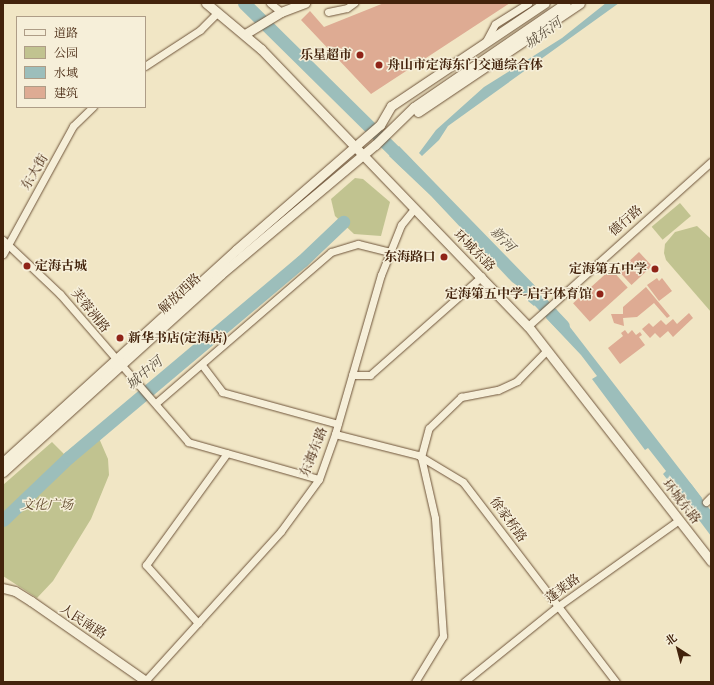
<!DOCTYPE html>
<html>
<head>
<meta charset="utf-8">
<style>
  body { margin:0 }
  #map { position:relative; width:714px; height:685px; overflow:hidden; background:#f1e6c5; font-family:"EB Garamond","Noto Serif SC",serif }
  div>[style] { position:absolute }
  .green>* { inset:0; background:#c1c390; transform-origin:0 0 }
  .water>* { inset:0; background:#9cbebb }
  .river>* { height:13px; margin:-6.5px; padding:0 6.5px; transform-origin:6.5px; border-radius:6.5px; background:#9cbebb }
  .building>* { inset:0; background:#deab93; transform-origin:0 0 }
  .roads { filter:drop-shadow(0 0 1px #6e543a) drop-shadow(0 0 1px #6e543a) }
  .street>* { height:7px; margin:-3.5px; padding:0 3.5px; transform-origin:3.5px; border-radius:3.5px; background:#f6efd9 }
  .secondary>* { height:9px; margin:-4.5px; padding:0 4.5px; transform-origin:4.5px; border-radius:4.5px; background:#f6efd9 }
  .dots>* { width:11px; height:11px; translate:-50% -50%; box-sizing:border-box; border:2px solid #f6efd9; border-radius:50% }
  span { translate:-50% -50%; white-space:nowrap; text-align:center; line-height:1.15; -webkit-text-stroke:3px #f6efd9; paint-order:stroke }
  .poi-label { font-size:13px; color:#43230c; font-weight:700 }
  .right { translate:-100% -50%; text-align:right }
  .left { translate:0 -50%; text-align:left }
  .street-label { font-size:13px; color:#43230c }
  .park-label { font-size:13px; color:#624b2d; font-style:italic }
  .water-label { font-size:14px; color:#5e5241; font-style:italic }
  .frame { position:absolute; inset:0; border:4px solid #43230c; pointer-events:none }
  .legend { position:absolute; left:16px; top:16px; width:130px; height:92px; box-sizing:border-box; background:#f6efd9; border:1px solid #ae9d87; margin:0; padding:5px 7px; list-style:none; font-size:12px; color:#43230c }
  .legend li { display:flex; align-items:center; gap:8px; height:20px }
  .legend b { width:20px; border:1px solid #ae9d87 }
  .north { position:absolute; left:658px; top:629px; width:40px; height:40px; -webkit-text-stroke:3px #f6efd9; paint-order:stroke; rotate:324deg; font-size:11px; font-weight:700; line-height:16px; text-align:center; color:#43230c }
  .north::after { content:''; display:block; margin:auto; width:14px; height:18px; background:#43230c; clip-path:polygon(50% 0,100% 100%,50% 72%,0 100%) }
</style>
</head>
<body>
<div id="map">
  <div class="green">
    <i style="clip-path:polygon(355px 178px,363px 179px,390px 202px,381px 236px,354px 234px,335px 216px,331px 199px)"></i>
    <i style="left:680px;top:203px;width:17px;height:37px;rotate:50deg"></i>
    <i style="clip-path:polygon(697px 226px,711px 239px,711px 312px,666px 260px,664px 253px,665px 244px,675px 232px)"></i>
    <i style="clip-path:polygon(95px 429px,108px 459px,109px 475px,91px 519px,53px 581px,37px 598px,3px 576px,3px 485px,52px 442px,64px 454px)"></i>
  </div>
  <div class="water">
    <i style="clip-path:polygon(606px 3px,619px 3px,448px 126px,439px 140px,422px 156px,419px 153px,436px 130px,484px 87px,562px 38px)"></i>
    <i style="clip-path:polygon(399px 146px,543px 294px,534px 306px,528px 301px,529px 294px,512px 282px,431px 196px,389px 156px)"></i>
    <i style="clip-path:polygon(556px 309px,702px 498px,689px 507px,663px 474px,666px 471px,648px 448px,645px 450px,592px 379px,597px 376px,581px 355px,546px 318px)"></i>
    <i style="clip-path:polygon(708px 508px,711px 511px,711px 536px,696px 516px)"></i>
  </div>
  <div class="river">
    <i style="left:244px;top:3px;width:228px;rotate:44.6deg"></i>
    <i style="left:527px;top:288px;width:52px;rotate:46.5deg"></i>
    <i style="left:686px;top:488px;width:42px;rotate:53.7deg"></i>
    <i style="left:3px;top:520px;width:91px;rotate:-43.7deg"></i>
    <i style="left:69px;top:457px;width:304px;rotate:-40.1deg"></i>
    <i style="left:302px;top:261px;width:57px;rotate:-43.6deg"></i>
  </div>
  <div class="building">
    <i style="clip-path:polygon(384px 3px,510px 3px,371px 94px,301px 20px,310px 11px,324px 27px)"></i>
    <i style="left:639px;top:252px;width:19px;height:28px;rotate:47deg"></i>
    <i style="left:611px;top:269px;width:25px;height:51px;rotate:48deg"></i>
    <i style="clip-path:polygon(657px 278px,659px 281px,662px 278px,672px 291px,659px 301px,647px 285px)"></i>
    <i style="clip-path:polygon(646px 287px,670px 316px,667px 318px,654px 303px,637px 317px,623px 318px,624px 326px,614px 323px,611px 314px,623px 314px,623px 307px)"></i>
    <i style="clip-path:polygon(689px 313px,693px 318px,673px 337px,668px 331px,660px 338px,655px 333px,650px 338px,642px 329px,649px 323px,653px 327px,661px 320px,666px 325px,673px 319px,677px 324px)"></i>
    <i style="clip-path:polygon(625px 330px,628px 334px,632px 330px,636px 335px,640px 332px,642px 335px,639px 337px,645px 345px,620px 364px,608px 348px,623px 336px,621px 333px)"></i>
  </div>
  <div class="roads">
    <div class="street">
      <i style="left:270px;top:3px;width:14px;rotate:39deg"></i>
      <i style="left:328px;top:12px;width:19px;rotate:-12deg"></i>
      <i style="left:347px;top:8px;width:9px;rotate:-36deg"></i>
      <i style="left:485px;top:43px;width:21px;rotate:-62deg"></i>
      <i style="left:495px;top:24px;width:39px;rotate:-32deg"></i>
      <i style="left:145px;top:66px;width:66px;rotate:-33.2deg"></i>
      <i style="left:200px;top:30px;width:25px;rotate:-45deg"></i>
      <i style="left:3px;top:240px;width:79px;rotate:43.5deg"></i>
      <i style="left:60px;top:294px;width:196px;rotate:49.1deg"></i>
      <i style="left:188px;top:442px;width:136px;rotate:15.8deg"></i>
      <i style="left:3px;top:254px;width:146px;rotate:-61.3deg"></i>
      <i style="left:73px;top:126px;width:28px;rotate:-44deg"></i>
      <i style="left:528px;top:326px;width:246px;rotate:-41.9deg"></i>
      <i style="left:202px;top:365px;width:34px;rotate:53deg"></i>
      <i style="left:222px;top:392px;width:120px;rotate:15.4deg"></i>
      <i style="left:352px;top:375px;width:18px"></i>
      <i style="left:370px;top:375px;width:149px;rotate:-41.5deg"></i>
      <i style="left:156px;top:403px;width:231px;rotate:-40.8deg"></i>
      <i style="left:331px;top:252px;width:28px;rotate:-17deg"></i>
      <i style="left:358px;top:244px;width:33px;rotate:14deg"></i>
      <i style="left:335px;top:434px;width:86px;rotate:14.2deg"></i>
      <i style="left:418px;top:455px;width:52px;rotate:31deg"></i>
      <i style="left:463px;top:482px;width:252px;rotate:52.6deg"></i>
      <i style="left:706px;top:502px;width:7px;rotate:-45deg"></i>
      <i style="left:198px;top:623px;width:78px;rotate:-131.9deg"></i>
      <i style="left:146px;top:565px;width:138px;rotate:-54.1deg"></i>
      <i style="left:146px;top:680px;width:201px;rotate:-47.8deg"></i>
      <i style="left:281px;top:531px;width:64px;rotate:-53.8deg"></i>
      <i style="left:319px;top:479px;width:48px;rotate:-70.4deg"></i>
      <i style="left:335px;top:434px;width:166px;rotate:-73.9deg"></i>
      <i style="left:381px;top:275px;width:54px;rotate:-68.2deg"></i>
      <i style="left:401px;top:225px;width:21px;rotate:-51deg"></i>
      <i style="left:415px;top:682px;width:54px;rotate:-58.7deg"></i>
      <i style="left:443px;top:636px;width:118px;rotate:-93.9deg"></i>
      <i style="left:435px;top:518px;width:63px;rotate:-102.9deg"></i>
      <i style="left:421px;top:457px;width:30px;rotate:-75deg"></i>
      <i style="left:429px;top:428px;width:45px;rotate:-44.1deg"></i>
      <i style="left:461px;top:397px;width:38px;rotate:-11deg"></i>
      <i style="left:498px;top:390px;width:21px;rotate:-25deg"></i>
      <i style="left:517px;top:381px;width:43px;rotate:-45.9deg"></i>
      <i style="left:464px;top:682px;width:119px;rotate:-38.9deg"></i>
      <i style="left:557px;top:607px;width:150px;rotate:-35.5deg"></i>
    </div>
    <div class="secondary">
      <i style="left:206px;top:3px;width:72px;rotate:39.9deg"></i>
      <i style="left:261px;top:49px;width:385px;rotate:46.1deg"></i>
      <i style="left:528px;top:326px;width:298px;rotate:52.1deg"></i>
      <i style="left:245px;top:34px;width:42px;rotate:-31.4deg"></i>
      <i style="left:281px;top:12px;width:26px;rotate:-21deg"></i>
      <i style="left:418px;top:112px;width:195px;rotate:-33.9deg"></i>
      <i style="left:3px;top:462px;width:315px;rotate:-42.3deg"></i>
      <i style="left:236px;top:250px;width:191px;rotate:-41deg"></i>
      <i style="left:380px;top:125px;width:22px;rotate:-60deg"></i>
      <i style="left:391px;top:106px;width:185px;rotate:-33.8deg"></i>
      <i style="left:3px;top:472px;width:294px;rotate:-42.2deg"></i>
      <i style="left:221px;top:274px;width:201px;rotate:-40deg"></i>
      <i style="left:375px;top:145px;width:54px;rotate:-44.3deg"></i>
      <i style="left:414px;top:107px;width:184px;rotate:-34.4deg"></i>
      <i style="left:3px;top:588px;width:12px;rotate:14deg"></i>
      <i style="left:15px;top:591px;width:19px;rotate:32deg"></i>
      <i style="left:31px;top:601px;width:141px;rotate:34.9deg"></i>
    </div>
  </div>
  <div class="dots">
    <i style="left:360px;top:55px;background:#8f2418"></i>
    <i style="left:379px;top:65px;background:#8f2418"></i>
    <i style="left:444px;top:257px;background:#8f2418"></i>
    <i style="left:27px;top:266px;background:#8f2418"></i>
    <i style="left:655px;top:269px;background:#8f2418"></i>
    <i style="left:600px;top:294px;background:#8f2418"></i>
    <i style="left:120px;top:338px;background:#8f2418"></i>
  </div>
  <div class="poi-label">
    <span class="right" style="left:352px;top:55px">乐星超市</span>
    <span class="left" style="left:387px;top:65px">舟山市定海东门交通综合体</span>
    <span class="right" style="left:436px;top:257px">东海路口</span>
    <span class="left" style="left:35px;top:266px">定海古城</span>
    <span class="right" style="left:647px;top:269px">定海第五中学</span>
    <span class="right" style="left:592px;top:294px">定海第五中学-启宇体育馆</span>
    <span class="left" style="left:128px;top:338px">新华书店(定海店)</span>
  </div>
  <div class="street-label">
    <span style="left:35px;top:172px;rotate:-59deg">东大街</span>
    <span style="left:626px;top:221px;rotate:-41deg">德行路</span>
    <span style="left:474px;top:251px;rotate:45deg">环城东路</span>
    <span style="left:180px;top:294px;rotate:-43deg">解放西路</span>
    <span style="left:90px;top:311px;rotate:51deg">芙蓉洲路</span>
    <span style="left:314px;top:452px;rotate:-68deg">东海东路</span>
    <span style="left:681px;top:502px;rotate:52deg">环城东路</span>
    <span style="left:508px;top:520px;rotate:54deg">徐家桥路</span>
    <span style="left:563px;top:589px;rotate:-36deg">蓬莱路</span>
    <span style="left:83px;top:622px;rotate:33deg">人民南路</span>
  </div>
  <div class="park-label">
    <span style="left:47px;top:505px">文化广场</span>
  </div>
  <div class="water-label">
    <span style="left:543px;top:33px;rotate:-36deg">城东河</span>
    <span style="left:503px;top:239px;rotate:46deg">新河</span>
    <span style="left:144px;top:373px;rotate:-40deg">城中河</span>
  </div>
  <div class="frame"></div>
  <ul class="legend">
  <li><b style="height:5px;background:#f6efd9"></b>道路</li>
  <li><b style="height:11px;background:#c1c390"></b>公园</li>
  <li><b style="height:11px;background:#9cbebb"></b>水域</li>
  <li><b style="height:11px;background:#deab93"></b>建筑</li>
  </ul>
  <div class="north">北</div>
</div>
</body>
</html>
